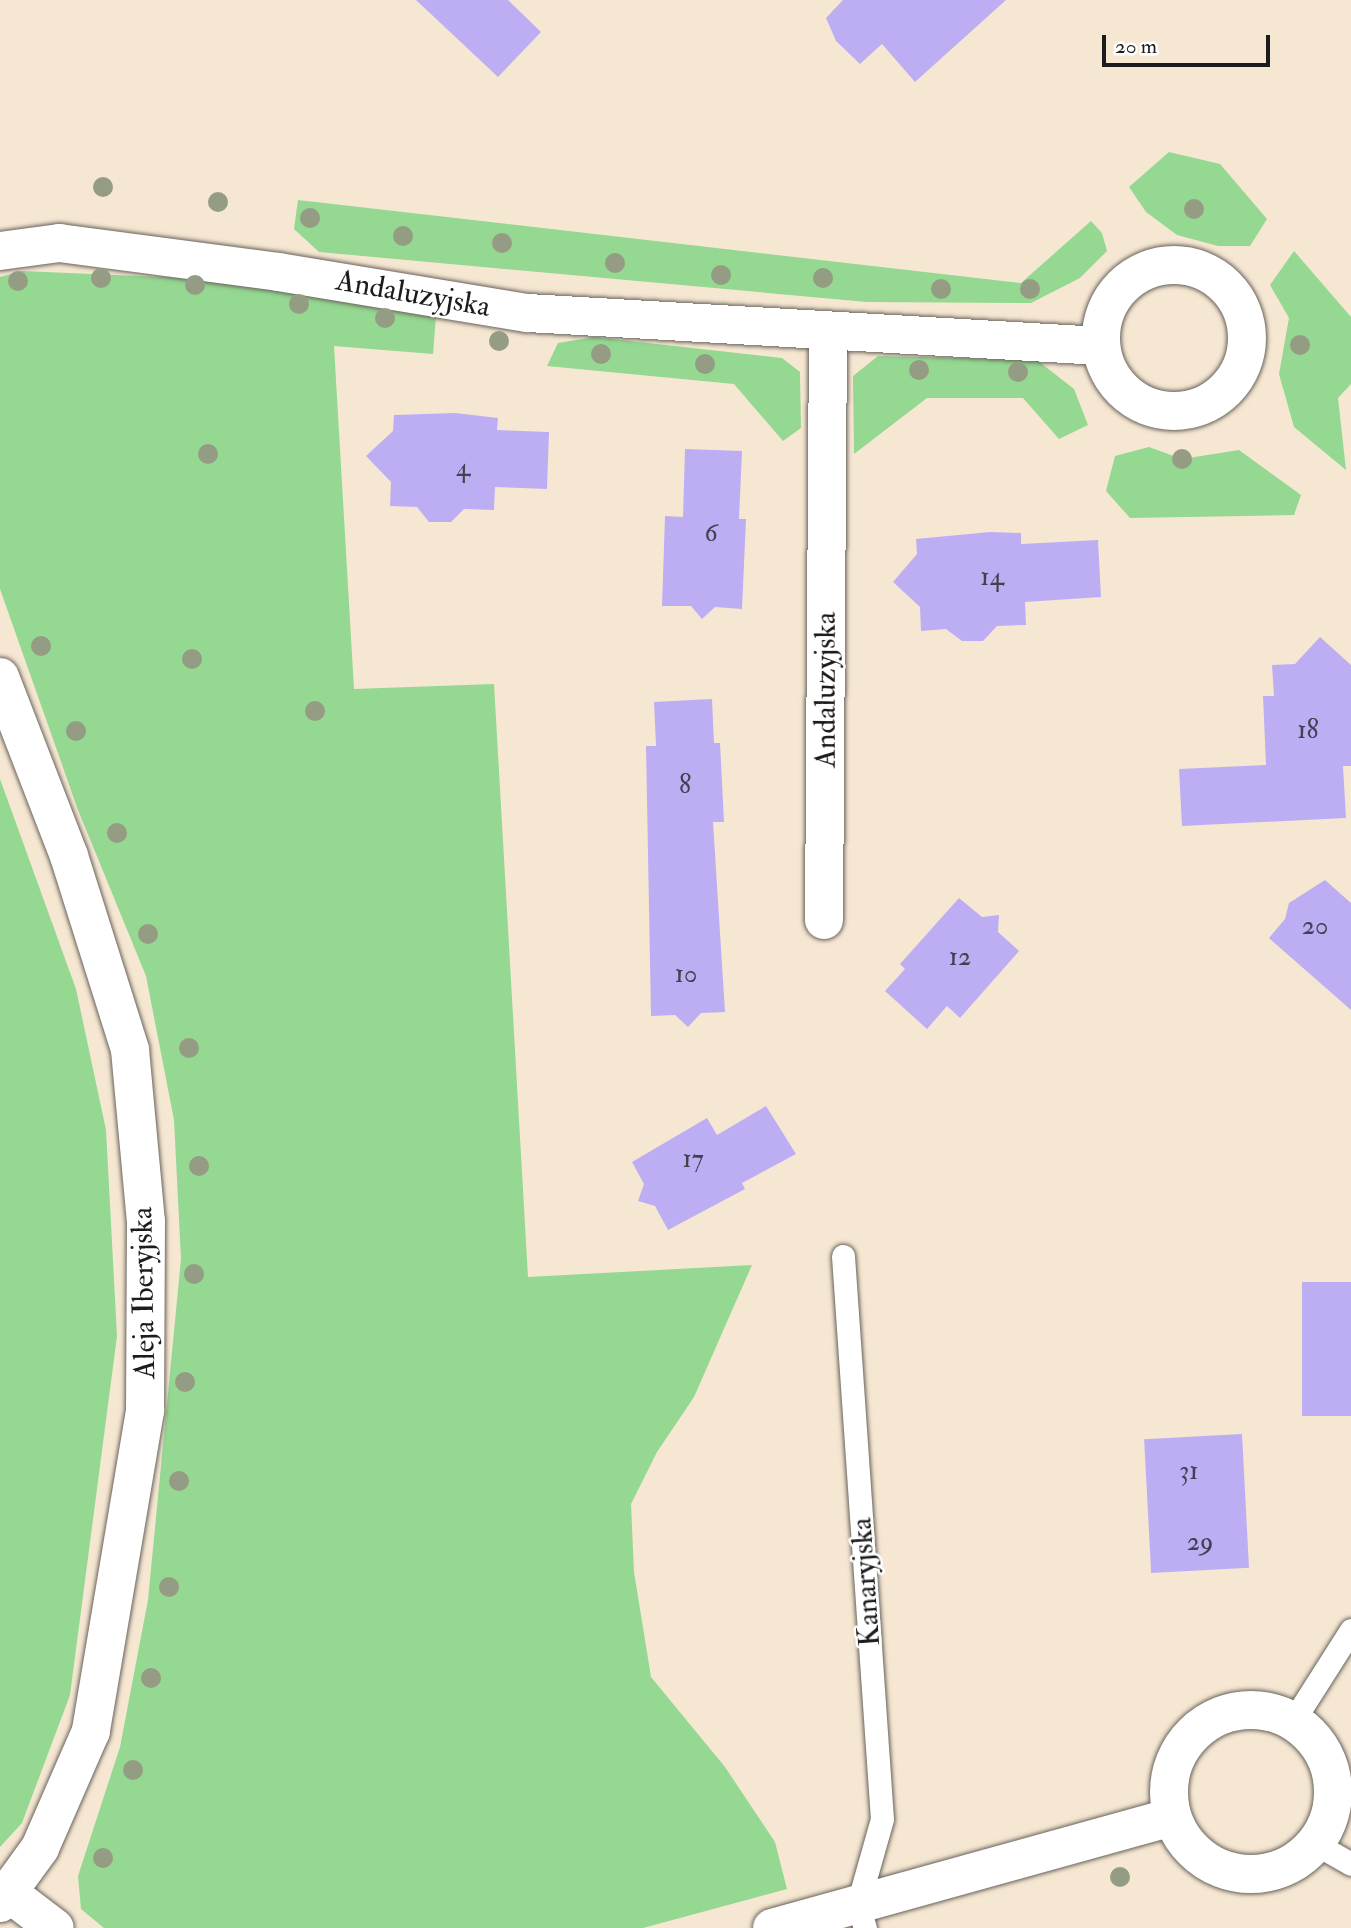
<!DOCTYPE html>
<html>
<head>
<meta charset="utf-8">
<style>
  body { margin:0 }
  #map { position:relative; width:1351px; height:1928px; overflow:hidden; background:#f6e7d2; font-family:"IM FELL Double Pica",serif }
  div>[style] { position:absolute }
  .green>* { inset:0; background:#94d891 }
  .building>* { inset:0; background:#bdaef4; transform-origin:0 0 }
  .roads { filter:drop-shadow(0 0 2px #68635c) drop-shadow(0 0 2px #68635c) }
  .lane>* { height:23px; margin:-11.5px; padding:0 11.5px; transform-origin:11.5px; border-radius:11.5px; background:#fff }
  .street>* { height:38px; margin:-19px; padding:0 19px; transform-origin:19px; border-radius:19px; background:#fff }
  .street>.ring { margin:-19px; padding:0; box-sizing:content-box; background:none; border:38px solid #fff; border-radius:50% }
  .trees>* { width:20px; height:20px; margin:-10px; border-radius:50%; background:#959c84 }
  span { translate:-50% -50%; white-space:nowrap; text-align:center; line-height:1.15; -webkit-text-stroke:5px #fff; paint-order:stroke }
  .number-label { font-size:26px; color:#444052 }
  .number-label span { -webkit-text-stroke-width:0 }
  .street-label { font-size:30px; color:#1c1c1c }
  .scale { position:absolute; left:1102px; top:35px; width:168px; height:32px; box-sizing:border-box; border:4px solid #1c1c1c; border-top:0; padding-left:9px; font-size:21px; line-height:24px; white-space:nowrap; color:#1c1c1c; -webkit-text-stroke:5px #fff; paint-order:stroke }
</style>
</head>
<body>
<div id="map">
  <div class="green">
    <i style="clip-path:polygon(1169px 152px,1220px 164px,1267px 219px,1250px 246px,1218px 246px,1177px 235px,1146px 212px,1129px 187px)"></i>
    <i style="clip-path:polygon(298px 200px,1021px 283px,1091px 221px,1102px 233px,1107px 251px,1080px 278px,1031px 303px,867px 302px,319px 252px,294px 229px)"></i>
    <i style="clip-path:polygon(1294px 251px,1351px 317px,1351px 384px,1338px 398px,1346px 470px,1294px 427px,1279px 374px,1289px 318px,1270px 285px)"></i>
    <i style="clip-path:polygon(22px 271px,208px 279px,436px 316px,433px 354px,334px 346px,354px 689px,494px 684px,528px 1277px,752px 1265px,694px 1397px,657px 1452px,631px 1504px,634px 1572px,651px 1677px,725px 1767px,775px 1842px,787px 1889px,643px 1928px,104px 1928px,81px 1909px,78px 1876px,120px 1747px,148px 1600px,181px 1259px,174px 1120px,146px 976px,78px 810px,0 589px,0 277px)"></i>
    <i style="clip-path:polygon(594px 337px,782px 358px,800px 372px,801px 428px,783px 441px,734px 384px,547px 366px,558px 343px)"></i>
    <i style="clip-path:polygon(878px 356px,1037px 360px,1074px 389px,1088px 425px,1059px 439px,1023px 398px,927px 398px,854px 454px,853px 376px)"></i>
    <i style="clip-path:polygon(1149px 447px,1182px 459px,1239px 450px,1301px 495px,1294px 515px,1130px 518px,1106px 491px,1115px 456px)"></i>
    <i style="clip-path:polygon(0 779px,76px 989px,106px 1130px,117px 1336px,70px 1695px,22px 1823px,0 1847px)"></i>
  </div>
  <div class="building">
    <i style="clip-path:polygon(416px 0,508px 0,541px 32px,498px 77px)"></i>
    <i style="clip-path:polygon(843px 0,1006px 0,915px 82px,882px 44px,860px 64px,836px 41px,826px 18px)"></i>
    <i style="clip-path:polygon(455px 413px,498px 418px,497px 430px,549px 432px,547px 489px,495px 487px,494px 510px,464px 509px,451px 522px,429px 522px,417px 507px,390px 506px,391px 482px,366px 456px,393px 431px,394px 415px)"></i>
    <i style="clip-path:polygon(685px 449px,742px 451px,739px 519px,746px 519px,742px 609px,715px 607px,702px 619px,691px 606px,662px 606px,665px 516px,683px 517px)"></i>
    <i style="clip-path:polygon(990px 532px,1021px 533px,1021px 544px,1098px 540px,1101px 597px,1025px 602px,1026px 625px,997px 626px,983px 641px,962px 641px,946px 629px,921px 631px,920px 607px,893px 582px,917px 554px,916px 539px)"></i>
    <i style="clip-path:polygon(1320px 637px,1351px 665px,1351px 766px,1343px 766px,1346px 818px,1182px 826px,1179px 769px,1266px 765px,1263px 696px,1274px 696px,1272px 665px,1295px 664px)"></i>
    <i style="clip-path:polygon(712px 699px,714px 743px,720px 743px,724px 822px,713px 822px,725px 1012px,701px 1013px,688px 1027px,675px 1015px,651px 1016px,646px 746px,656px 746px,654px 702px)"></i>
    <i style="clip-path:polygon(1325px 880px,1351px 903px,1351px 1010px,1269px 938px,1285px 919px,1289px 903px)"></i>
    <i style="clip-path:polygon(959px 898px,982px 917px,999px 915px,998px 932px,1019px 951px,960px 1018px,947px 1006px,927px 1029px,885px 991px,905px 969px,900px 964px)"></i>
    <i style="clip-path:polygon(766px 1106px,796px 1154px,742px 1183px,745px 1189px,668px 1230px,655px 1206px,638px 1201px,644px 1184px,632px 1162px,707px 1118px,717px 1135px)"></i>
    <i style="left:1351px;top:1282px;width:134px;height:49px;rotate:90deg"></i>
    <i style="left:1242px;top:1434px;width:134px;height:98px;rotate:87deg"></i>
  </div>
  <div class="roads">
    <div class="lane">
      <i style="left:843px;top:1256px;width:564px;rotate:86.04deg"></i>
      <i style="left:882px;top:1819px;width:88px;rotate:105.8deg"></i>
      <i style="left:858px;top:1904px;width:25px;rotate:74deg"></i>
      <i style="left:1293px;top:1721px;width:108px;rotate:-57.5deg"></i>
      <i style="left:1316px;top:1844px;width:40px;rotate:29.7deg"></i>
    </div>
    <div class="street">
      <i style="left:0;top:251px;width:60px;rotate:-7.7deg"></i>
      <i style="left:59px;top:243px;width:222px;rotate:7.5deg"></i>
      <i style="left:279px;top:272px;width:252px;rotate:9.4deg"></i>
      <i style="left:528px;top:313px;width:574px;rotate:3.3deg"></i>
      <i class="ring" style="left:1101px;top:265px;width:108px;height:108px"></i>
      <i style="left:0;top:677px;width:192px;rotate:68.9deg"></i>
      <i style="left:69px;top:856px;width:203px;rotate:72.5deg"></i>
      <i style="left:130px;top:1050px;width:172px;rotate:84.7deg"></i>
      <i style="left:146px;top:1221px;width:190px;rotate:90.3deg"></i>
      <i style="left:145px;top:1411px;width:325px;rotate:99.6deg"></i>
      <i style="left:91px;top:1731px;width:128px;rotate:113.6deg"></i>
      <i style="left:40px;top:1848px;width:68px;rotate:126deg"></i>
      <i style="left:824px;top:920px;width:587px;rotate:-89.61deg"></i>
      <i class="ring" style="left:1169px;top:1710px;width:126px;height:126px"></i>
      <i style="left:10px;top:1894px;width:56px;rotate:37.1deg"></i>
      <i style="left:772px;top:1928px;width:415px;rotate:-15.5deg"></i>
    </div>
  </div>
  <div class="trees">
    <i style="left:103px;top:187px"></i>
    <i style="left:218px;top:202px"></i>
    <i style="left:1194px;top:209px"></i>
    <i style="left:310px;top:218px"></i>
    <i style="left:403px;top:236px"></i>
    <i style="left:502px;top:243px"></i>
    <i style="left:615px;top:263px"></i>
    <i style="left:721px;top:275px"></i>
    <i style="left:101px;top:278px"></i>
    <i style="left:823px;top:278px"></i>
    <i style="left:18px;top:281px"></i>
    <i style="left:195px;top:285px"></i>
    <i style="left:941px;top:289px"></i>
    <i style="left:1030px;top:289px"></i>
    <i style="left:299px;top:304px"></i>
    <i style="left:385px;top:318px"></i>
    <i style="left:499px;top:341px"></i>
    <i style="left:1300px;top:345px"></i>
    <i style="left:601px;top:354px"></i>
    <i style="left:705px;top:364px"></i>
    <i style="left:919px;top:370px"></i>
    <i style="left:1018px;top:372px"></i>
    <i style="left:208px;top:454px"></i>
    <i style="left:1182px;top:459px"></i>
    <i style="left:41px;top:646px"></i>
    <i style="left:192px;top:659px"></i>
    <i style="left:315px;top:711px"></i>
    <i style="left:76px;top:731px"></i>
    <i style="left:117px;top:833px"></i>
    <i style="left:148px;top:934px"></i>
    <i style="left:189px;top:1048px"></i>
    <i style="left:199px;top:1166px"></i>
    <i style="left:194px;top:1274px"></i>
    <i style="left:185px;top:1382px"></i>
    <i style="left:179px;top:1481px"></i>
    <i style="left:169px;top:1587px"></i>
    <i style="left:151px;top:1678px"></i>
    <i style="left:133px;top:1770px"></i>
    <i style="left:103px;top:1858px"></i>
    <i style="left:1120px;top:1877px"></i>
  </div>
  <div class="number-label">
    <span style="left:463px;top:469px">4</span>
    <span style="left:711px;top:534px">6</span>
    <span style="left:992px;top:578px">14</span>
    <span style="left:1308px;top:731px">18</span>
    <span style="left:685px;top:786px">8</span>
    <span style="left:1315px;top:927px">20</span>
    <span style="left:960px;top:958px">12</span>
    <span style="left:686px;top:975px">10</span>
    <span style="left:693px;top:1160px">17</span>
    <span style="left:1189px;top:1472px">31</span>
    <span style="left:1200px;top:1543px">29</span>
  </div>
  <div class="street-label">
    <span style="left:413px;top:294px;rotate:10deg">Andaluzyjska</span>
    <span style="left:826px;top:690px;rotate:-90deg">Andaluzyjska</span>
    <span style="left:144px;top:1293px;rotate:-91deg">Aleja Iberyjska</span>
    <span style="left:866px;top:1582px;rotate:-94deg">Kanaryjska</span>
  </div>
  <div class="scale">20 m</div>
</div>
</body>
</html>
